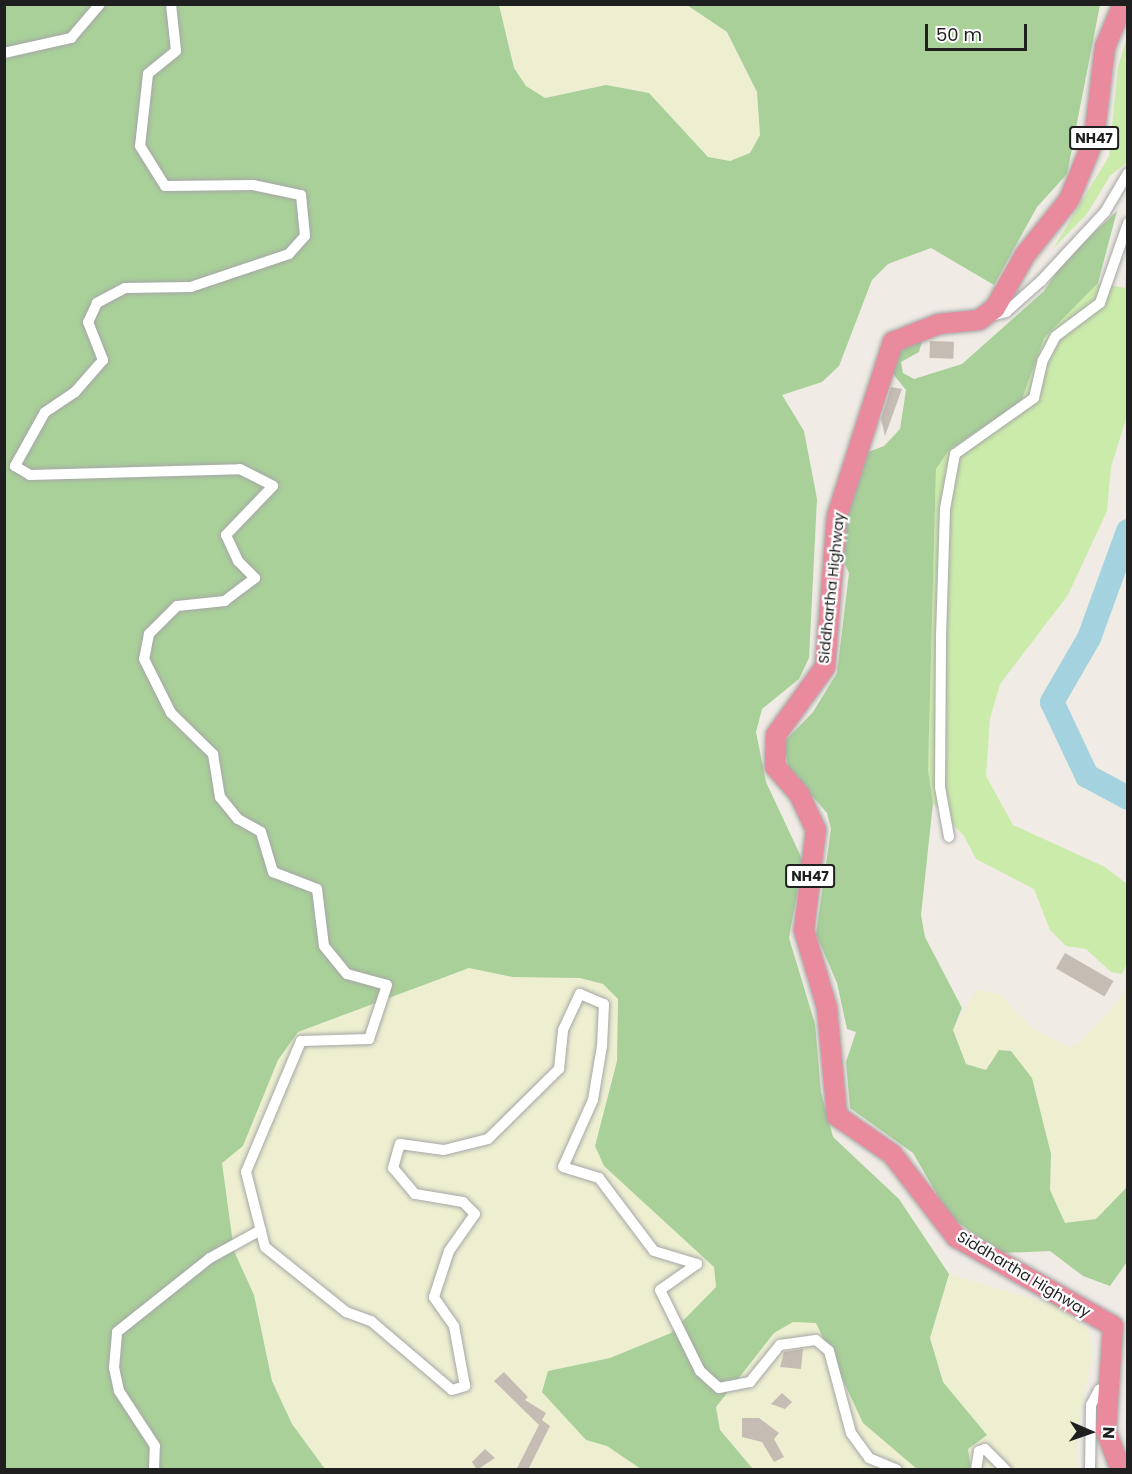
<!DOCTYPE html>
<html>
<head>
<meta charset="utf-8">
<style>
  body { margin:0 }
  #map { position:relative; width:1132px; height:1474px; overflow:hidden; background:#f0ece5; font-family:Poppins,sans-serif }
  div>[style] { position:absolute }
  .farmland>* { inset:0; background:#edefd0 }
  .grass>* { inset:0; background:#cbebaa }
  .forest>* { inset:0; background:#a9d099 }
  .river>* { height:24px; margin:-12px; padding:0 12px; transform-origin:12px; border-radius:12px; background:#a4d2df }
  .building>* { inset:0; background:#c5bcb4; transform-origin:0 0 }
  .roads { filter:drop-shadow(0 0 2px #a6a6a6) drop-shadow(0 0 2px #a6a6a6) }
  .street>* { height:10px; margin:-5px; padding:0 5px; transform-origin:5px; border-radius:5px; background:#fff }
  .highway>* { height:20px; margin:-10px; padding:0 10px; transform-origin:10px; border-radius:10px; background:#e98b9d }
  span { translate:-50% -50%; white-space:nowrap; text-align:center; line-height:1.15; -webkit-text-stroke:4.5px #fff; paint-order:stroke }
  .shield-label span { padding:2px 4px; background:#fff; border:2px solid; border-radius:4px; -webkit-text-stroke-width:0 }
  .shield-label { font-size:14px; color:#1f1f1f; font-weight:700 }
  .street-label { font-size:15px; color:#1f1f1f }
  .frame { position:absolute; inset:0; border:6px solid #1f1f1f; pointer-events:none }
  .north { position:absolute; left:1060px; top:1402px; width:60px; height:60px; -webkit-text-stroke:4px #fff; paint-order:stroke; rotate:92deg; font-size:16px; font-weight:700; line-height:24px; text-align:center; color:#1f1f1f }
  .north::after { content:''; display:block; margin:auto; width:21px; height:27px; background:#1f1f1f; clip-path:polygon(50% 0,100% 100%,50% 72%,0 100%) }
  .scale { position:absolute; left:925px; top:24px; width:102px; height:27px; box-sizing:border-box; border:3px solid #1f1f1f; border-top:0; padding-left:8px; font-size:18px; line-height:21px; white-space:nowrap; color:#1f1f1f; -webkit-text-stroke:4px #fff; paint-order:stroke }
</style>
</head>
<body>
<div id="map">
  <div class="farmland">
    <i style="clip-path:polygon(499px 5px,687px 5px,727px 32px,757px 92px,760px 135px,750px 153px,730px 161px,709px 157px,649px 93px,606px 85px,545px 98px,526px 86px,514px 68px)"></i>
    <i style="clip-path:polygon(469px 968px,513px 977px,580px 978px,603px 984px,618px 999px,617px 1061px,595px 1146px,604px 1166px,714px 1267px,716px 1287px,671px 1333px,610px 1358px,548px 1371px,586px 1440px,607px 1446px,641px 1469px,325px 1469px,292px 1424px,272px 1381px,254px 1295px,234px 1251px,222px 1163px,243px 1146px,278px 1060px,298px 1032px)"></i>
    <i style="clip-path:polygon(1127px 983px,1127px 1187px,1096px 1219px,1065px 1223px,1050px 1190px,1051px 1154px,999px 1051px,986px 1070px,975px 1070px,966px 1064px,953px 1030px,976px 990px,999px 994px,1030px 1026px,1068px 1047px,1079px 1043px,1118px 1002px)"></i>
    <i style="clip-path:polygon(949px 1274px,1064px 1308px,1088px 1331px,1093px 1353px,1078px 1425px,1077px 1469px,971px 1469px,968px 1449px,986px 1434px,943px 1382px,930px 1338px)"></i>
    <i style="clip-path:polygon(793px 1322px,816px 1323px,863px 1423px,917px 1469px,753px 1469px,720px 1430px,716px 1407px,774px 1333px)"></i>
  </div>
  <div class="grass">
    <i style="clip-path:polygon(1127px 37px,1127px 162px,1110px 176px,1087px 214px,1053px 249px,1109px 156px,1118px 67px)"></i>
    <i style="clip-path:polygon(1127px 251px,1127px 416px,1111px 467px,1107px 511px,1068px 595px,1000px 684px,990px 719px,986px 776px,1013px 825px,1105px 867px,1127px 884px,1127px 963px,1122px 974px,1111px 972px,1086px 949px,1066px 946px,1050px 930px,1034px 889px,976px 859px,964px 836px,933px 803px,928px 770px,936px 469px,949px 450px,1021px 402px,1044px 338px,1098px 283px,1125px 288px)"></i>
  </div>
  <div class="forest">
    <i style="clip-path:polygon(5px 5px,499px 5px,514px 68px,526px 86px,545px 98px,606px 85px,649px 93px,708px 157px,730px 161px,750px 153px,760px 135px,757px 92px,727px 32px,687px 5px,1100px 5px,1067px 174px,1037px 207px,994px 285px,931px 248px,888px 264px,872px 280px,839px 366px,822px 382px,782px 395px,804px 431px,817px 499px,809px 658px,799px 679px,762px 709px,756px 732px,766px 782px,803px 861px,789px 938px,815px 1024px,821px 1092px,833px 1137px,899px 1199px,949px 1274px,930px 1338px,943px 1382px,987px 1435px,968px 1449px,971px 1469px,917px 1469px,863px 1423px,816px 1323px,793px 1322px,774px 1333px,716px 1407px,720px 1430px,753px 1469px,641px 1469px,607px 1446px,586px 1440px,542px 1392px,548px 1371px,610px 1358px,671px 1333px,716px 1287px,714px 1267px,604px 1166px,595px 1146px,617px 1061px,618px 999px,603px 984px,580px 978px,513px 977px,469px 968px,298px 1032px,278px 1060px,243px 1146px,222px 1163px,234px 1251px,254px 1295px,272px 1381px,292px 1424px,325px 1469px,5px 1470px)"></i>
    <i style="clip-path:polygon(1117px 211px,1098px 283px,1044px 338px,1021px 402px,949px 450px,936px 469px,928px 770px,933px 803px,921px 915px,925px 937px,962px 1008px,953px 1030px,966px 1064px,986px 1070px,999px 1050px,1011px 1051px,1032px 1078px,1051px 1154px,1050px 1190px,1065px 1223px,1096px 1219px,1127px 1187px,1127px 1262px,1110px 1286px,1083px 1276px,1050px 1251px,1001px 1253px,950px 1217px,913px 1153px,850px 1108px,846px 1062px,856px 1032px,847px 1029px,837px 983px,816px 934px,831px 829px,827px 813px,789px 770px,783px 743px,813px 712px,837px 673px,849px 573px,843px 560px,847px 506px,863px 454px,884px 446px,900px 429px,906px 390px,890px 370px,898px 350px,923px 338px,919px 352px,901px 362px,903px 373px,914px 379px,962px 364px,1044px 291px,1065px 260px)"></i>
  </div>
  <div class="river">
    <i style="left:1128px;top:531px;width:114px;rotate:110deg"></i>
    <i style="left:1089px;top:638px;width:74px;rotate:120deg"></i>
    <i style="left:1052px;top:702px;width:82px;rotate:64.7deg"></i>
    <i style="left:1087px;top:776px;width:47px;rotate:28.2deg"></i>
  </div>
  <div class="building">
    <i style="left:930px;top:341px;width:24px;height:17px;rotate:2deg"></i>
    <i style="clip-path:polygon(891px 387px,902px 389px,885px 436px,881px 419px)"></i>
    <i style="left:1065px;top:953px;width:56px;height:18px;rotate:30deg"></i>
    <i style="clip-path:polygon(803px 1349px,801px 1369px,780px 1367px,784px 1352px)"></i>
    <i style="clip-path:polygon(504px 1372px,528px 1397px,525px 1400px,546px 1413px,542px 1420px,550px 1426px,528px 1470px,516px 1470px,539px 1425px,494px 1381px)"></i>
    <i style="clip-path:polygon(782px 1393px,792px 1402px,785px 1409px,771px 1404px)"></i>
    <i style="clip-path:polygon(742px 1418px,759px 1418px,779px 1433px,774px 1439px,784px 1457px,774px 1462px,762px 1442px,742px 1437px)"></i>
    <i style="clip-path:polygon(485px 1449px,495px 1458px,477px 1470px,472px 1462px)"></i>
  </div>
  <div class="roads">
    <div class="street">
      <i style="left:171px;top:4px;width:47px;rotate:83.9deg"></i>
      <i style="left:176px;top:51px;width:36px;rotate:141deg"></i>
      <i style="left:148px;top:74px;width:72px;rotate:96.3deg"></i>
      <i style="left:140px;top:146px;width:47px;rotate:58deg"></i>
      <i style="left:165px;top:186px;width:88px;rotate:-0.7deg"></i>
      <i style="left:253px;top:185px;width:49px;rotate:11.8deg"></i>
      <i style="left:301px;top:195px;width:41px;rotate:84.4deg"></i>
      <i style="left:305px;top:236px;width:24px;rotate:132deg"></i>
      <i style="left:289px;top:254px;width:103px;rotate:161.4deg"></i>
      <i style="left:191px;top:287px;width:66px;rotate:179.1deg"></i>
      <i style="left:125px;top:288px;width:32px;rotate:152deg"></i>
      <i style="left:97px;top:303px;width:21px;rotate:115deg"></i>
      <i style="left:88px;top:322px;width:41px;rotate:68.5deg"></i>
      <i style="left:103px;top:360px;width:43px;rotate:131.2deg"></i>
      <i style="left:75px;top:392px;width:36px;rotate:146deg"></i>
      <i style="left:45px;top:412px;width:62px;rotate:119.1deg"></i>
      <i style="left:15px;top:466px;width:17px;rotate:31deg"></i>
      <i style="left:30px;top:475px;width:210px;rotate:-1.6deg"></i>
      <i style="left:240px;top:469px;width:37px;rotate:27deg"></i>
      <i style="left:273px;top:486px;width:68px;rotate:133.8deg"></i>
      <i style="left:226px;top:535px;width:29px;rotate:65deg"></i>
      <i style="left:238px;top:561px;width:24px;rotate:45deg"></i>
      <i style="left:255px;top:578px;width:38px;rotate:143deg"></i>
      <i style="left:225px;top:601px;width:48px;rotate:174.1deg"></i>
      <i style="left:177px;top:606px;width:40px;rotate:135deg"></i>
      <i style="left:149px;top:634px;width:25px;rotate:101deg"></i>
      <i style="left:144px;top:659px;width:60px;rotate:63.4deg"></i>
      <i style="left:171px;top:713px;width:59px;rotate:44.3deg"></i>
      <i style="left:213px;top:754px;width:44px;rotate:80.8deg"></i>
      <i style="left:220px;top:797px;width:28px;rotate:51deg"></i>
      <i style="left:238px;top:819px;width:26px;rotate:29deg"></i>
      <i style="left:261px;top:832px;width:42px;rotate:73.3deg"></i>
      <i style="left:273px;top:872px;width:47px;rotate:21.1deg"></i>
      <i style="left:317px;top:889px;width:57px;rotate:83deg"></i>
      <i style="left:324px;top:946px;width:36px;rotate:51deg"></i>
      <i style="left:347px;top:974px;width:41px;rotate:15.4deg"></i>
      <i style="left:387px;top:985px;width:57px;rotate:108.4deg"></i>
      <i style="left:369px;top:1039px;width:68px;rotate:178.3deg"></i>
      <i style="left:301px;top:1041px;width:142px;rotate:112.8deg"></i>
      <i style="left:246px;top:1172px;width:77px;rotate:75.8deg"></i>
      <i style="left:265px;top:1247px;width:104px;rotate:38.7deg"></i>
      <i style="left:346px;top:1312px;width:27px;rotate:20deg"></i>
      <i style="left:371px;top:1321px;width:106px;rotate:40.4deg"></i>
      <i style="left:452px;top:1390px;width:14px;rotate:-17deg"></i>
      <i style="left:465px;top:1386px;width:61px;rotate:-100.4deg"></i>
      <i style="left:454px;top:1326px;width:35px;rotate:-125deg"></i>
      <i style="left:434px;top:1297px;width:48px;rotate:-71.9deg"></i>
      <i style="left:449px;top:1251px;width:45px;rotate:-54.9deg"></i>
      <i style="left:475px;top:1214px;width:17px;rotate:-135deg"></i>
      <i style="left:463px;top:1202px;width:49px;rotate:-170.5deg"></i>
      <i style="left:415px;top:1194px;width:34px;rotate:-130deg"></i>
      <i style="left:393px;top:1168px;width:25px;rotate:-74deg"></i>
      <i style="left:400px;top:1144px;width:44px;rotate:7.8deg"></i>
      <i style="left:444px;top:1150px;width:45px;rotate:-14deg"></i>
      <i style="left:488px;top:1139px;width:100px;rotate:-44.6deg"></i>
      <i style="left:559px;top:1069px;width:39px;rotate:-84deg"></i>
      <i style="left:563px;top:1030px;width:40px;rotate:-65deg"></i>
      <i style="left:580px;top:994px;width:26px;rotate:23deg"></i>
      <i style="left:604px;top:1004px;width:42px;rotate:92.7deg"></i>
      <i style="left:602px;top:1046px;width:55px;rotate:99.5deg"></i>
      <i style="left:593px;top:1100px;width:73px;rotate:114.1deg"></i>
      <i style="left:563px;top:1167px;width:38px;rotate:17deg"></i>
      <i style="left:599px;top:1178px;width:91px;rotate:53deg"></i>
      <i style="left:654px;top:1251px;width:45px;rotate:16.8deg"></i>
      <i style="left:697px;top:1264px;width:45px;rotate:144.9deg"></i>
      <i style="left:660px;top:1290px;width:90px;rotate:63.7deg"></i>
      <i style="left:700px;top:1371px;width:25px;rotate:42deg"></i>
      <i style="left:719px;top:1388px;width:32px;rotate:-11deg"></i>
      <i style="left:750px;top:1382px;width:48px;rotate:-51deg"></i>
      <i style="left:780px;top:1345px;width:36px;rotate:-8deg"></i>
      <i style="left:816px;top:1340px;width:17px;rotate:40deg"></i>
      <i style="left:829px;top:1351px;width:85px;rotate:75deg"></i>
      <i style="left:851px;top:1433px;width:31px;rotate:54deg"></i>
      <i style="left:869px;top:1458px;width:30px;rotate:23deg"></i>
      <i style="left:4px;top:53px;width:69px;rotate:-12.6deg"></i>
      <i style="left:71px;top:38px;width:45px;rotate:-49.5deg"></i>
      <i style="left:991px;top:316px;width:16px;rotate:-15deg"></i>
      <i style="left:1006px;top:312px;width:47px;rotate:-41.5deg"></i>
      <i style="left:1041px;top:281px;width:94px;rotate:-47.2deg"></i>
      <i style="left:1105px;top:212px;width:45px;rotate:-59.5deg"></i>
      <i style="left:949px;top:837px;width:51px;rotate:-100.2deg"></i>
      <i style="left:940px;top:787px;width:150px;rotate:-89.6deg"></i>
      <i style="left:941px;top:637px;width:128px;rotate:-88.2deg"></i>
      <i style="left:945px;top:509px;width:56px;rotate:-79.7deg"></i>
      <i style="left:955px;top:454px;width:97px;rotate:-35.3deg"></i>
      <i style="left:1034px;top:398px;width:39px;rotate:-77deg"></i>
      <i style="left:1043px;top:360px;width:27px;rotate:-62deg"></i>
      <i style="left:1056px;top:336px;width:55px;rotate:-36.9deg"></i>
      <i style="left:1100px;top:303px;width:85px;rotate:-70.7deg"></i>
      <i style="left:154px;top:1470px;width:24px;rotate:-88deg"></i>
      <i style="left:155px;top:1446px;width:66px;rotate:-123.2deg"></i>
      <i style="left:119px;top:1391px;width:24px;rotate:-102deg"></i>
      <i style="left:114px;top:1368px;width:36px;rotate:-85deg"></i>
      <i style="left:117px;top:1332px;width:119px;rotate:-38.5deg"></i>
      <i style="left:210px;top:1258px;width:58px;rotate:-28.8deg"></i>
      <i style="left:976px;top:1470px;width:19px;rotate:-81deg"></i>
      <i style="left:979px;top:1451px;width:6px;rotate:-18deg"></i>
      <i style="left:985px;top:1449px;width:30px;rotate:45deg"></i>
      <i style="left:1090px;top:1470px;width:65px;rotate:-89.1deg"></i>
      <i style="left:1091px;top:1405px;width:17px;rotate:-62deg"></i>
      <i style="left:1099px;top:1390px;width:13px;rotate:-27deg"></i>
    </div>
    <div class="highway">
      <i style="left:1121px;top:1470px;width:42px;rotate:-111deg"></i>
      <i style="left:1106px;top:1431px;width:105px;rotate:-86.2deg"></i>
      <i style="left:1113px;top:1326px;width:180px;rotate:-150.5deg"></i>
      <i style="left:956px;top:1237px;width:105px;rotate:-127.6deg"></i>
      <i style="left:892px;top:1154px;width:67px;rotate:-145.4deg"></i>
      <i style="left:837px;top:1116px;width:108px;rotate:-95.3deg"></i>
      <i style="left:827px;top:1008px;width:81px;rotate:-106.4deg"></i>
      <i style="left:804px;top:930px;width:101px;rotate:-83.2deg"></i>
      <i style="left:816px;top:830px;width:40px;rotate:-115deg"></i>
      <i style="left:799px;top:794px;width:37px;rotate:-131deg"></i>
      <i style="left:775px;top:766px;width:31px;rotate:-88deg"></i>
      <i style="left:776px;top:735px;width:84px;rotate:-54.2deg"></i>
      <i style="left:825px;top:667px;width:151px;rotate:-85.5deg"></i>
      <i style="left:837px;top:516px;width:183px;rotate:-72.2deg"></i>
      <i style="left:893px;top:342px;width:49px;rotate:-21.4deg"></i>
      <i style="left:939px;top:324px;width:40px;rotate:-5.7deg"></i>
      <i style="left:979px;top:320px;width:20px;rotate:-37deg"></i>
      <i style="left:995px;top:308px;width:61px;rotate:-60.5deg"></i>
      <i style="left:1025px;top:255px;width:70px;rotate:-51.3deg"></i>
      <i style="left:1069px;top:200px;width:66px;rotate:-67.7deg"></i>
      <i style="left:1094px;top:139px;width:93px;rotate:-83.2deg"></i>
      <i style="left:1105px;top:47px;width:47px;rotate:-67.3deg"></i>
    </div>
  </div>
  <div class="shield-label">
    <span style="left:1094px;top:138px">NH47</span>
    <span style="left:810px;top:876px">NH47</span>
  </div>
  <div class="street-label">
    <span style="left:831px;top:588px;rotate:-84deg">Siddhartha Highway</span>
    <span style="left:1024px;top:1274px;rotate:31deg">Siddhartha Highway</span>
  </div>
  <div class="frame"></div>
  <div class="north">N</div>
  <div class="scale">50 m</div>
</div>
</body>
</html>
